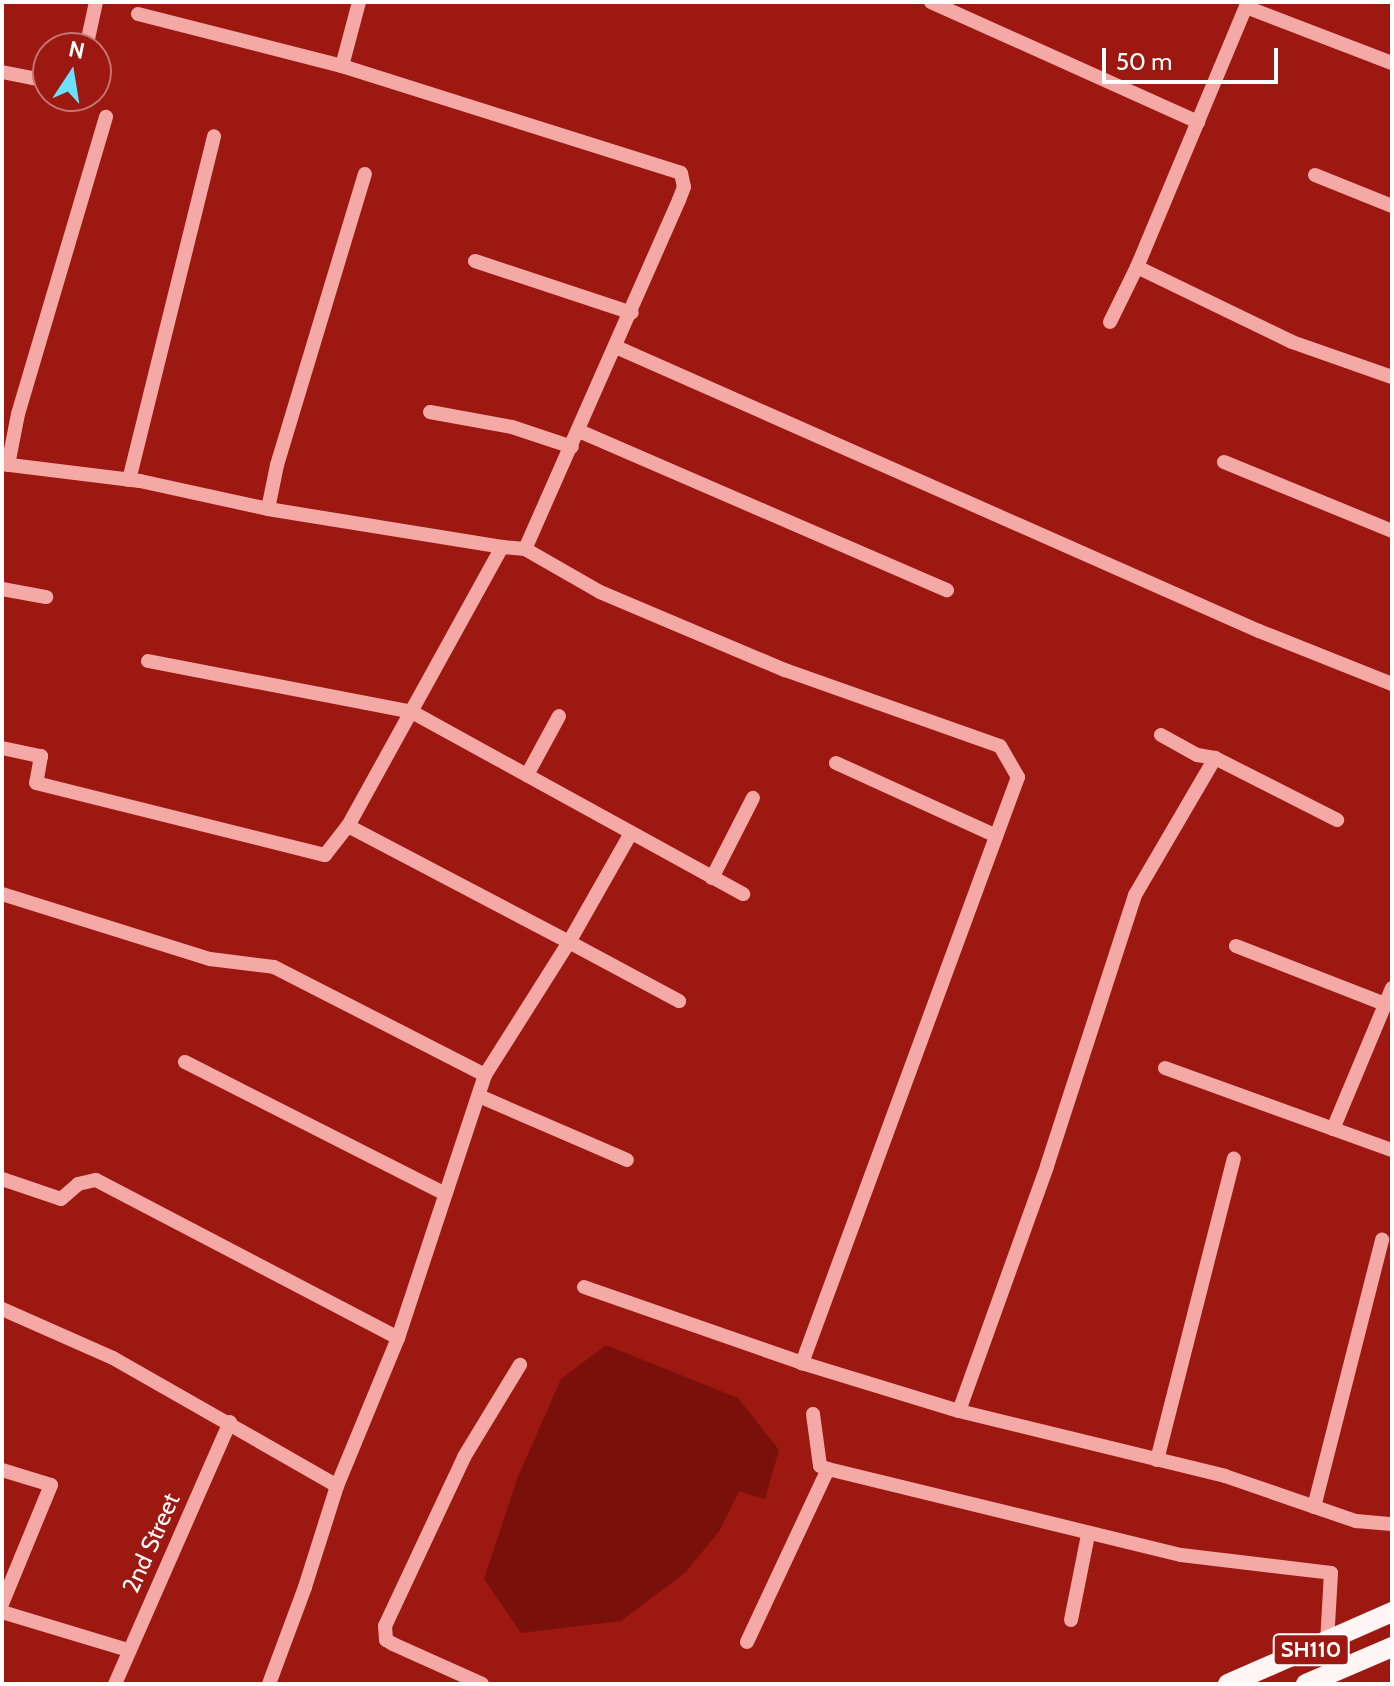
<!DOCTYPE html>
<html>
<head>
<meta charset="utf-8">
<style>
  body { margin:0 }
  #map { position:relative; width:1394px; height:1686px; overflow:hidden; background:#9d1811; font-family:Cabin,sans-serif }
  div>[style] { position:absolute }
  .water>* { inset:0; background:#79110a }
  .minor>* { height:14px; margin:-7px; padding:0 7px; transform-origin:7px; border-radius:7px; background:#f5a9a6 }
  .major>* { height:20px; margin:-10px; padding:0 10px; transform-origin:10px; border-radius:10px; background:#fff5f4 }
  span { translate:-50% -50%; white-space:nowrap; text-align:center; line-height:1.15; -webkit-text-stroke:6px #9d1811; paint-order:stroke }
  .shield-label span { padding:2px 6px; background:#9d1811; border:2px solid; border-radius:6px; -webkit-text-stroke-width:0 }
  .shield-label { font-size:22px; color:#fff; font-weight:700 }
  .street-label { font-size:24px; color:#fff }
  .frame { position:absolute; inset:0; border:4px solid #fff; pointer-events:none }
  .north { position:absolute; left:32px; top:32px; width:80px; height:80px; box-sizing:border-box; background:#9d1811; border:2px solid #c47470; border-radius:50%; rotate:12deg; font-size:22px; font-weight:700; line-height:32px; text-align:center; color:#fff }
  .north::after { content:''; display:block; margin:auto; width:28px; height:36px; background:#6ae1ff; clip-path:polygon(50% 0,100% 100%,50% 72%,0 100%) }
  .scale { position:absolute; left:1102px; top:48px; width:176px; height:36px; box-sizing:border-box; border:4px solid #fff; border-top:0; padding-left:10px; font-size:24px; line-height:28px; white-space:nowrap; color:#fff; -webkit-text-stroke:6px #9d1811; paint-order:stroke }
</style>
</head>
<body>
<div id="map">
  <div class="water">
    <i style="clip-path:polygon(606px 1345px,738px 1398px,779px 1450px,765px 1499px,739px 1491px,720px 1530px,686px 1572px,621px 1621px,521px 1633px,484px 1579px,517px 1479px,561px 1379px)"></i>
  </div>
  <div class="minor">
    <i style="left:931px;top:2px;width:293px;rotate:24.2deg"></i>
    <i style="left:1248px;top:2px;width:5px;rotate:112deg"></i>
    <i style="left:1246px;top:7px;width:156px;rotate:21deg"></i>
    <i style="left:138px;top:14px;width:211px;rotate:14.3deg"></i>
    <i style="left:342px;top:66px;width:355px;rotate:17.5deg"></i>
    <i style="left:681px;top:173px;width:14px;rotate:78deg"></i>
    <i style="left:684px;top:187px;width:14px;rotate:111deg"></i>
    <i style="left:679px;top:200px;width:381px;rotate:113.8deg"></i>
    <i style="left:86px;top:48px;width:47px;rotate:-77.7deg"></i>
    <i style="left:342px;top:66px;width:66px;rotate:-75.1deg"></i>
    <i style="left:2px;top:72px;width:47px;rotate:11.1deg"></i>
    <i style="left:1315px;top:175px;width:83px;rotate:21.9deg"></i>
    <i style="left:475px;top:261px;width:165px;rotate:18.3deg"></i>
    <i style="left:1137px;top:267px;width:172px;rotate:25.8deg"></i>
    <i style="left:1292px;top:342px;width:106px;rotate:19.3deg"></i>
    <i style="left:1110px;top:322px;width:61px;rotate:-63.9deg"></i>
    <i style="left:1137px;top:267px;width:282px;rotate:-67.3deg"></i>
    <i style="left:616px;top:347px;width:703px;rotate:23.83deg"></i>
    <i style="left:1259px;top:631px;width:143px;rotate:21.7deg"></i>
    <i style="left:430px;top:412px;width:83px;rotate:10.4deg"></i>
    <i style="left:512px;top:427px;width:63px;rotate:18.4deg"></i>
    <i style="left:579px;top:431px;width:401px;rotate:23.4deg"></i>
    <i style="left:1224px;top:462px;width:182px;rotate:22.3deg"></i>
    <i style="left:2px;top:464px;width:139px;rotate:7deg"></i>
    <i style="left:140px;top:481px;width:131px;rotate:12.3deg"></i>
    <i style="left:268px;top:509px;width:237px;rotate:9.2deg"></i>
    <i style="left:8px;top:465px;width:52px;rotate:-78.9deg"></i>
    <i style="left:18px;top:414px;width:310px;rotate:-73.5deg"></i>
    <i style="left:129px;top:480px;width:354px;rotate:-76.1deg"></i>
    <i style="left:268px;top:509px;width:45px;rotate:-78.4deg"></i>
    <i style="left:277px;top:465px;width:304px;rotate:-73.2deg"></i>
    <i style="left:2px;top:589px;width:45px;rotate:10.3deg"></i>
    <i style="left:148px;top:661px;width:269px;rotate:10.9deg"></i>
    <i style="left:412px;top:712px;width:378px;rotate:28.8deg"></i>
    <i style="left:1161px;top:735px;width:41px;rotate:29.1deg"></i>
    <i style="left:1197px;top:755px;width:18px;rotate:9deg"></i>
    <i style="left:1215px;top:758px;width:137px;rotate:26.9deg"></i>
    <i style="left:2px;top:748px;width:40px;rotate:12deg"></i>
    <i style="left:41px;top:756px;width:27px;rotate:100deg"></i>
    <i style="left:36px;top:783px;width:298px;rotate:14deg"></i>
    <i style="left:325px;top:855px;width:37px;rotate:-52deg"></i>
    <i style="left:348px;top:826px;width:319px;rotate:-61.1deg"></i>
    <i style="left:502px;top:547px;width:23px;rotate:5deg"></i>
    <i style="left:525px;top:549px;width:86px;rotate:29.8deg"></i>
    <i style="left:600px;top:592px;width:201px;rotate:22.9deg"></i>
    <i style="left:785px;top:670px;width:228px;rotate:19.5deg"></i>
    <i style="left:1000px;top:746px;width:36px;rotate:60deg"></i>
    <i style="left:1018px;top:777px;width:625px;rotate:110.23deg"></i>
    <i style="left:802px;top:1363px;width:164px;rotate:17deg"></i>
    <i style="left:959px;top:1411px;width:274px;rotate:13.7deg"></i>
    <i style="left:1225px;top:1476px;width:139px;rotate:19deg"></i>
    <i style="left:1356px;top:1521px;width:36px;rotate:5deg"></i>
    <i style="left:836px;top:763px;width:176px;rotate:24.5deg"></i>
    <i style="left:527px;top:775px;width:67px;rotate:-61.5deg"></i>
    <i style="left:631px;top:833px;width:125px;rotate:119.6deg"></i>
    <i style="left:569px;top:942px;width:125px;rotate:28.2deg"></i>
    <i style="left:712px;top:878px;width:90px;rotate:-62.9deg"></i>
    <i style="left:2px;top:894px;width:218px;rotate:17.4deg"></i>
    <i style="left:210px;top:959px;width:64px;rotate:7.1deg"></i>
    <i style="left:274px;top:967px;width:237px;rotate:27.1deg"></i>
    <i style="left:1236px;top:946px;width:160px;rotate:21.3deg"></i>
    <i style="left:185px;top:1062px;width:292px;rotate:26.9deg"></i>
    <i style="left:1165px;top:1068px;width:241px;rotate:19.9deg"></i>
    <i style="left:479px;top:1096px;width:161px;rotate:23.4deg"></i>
    <i style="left:1333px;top:1129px;width:153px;rotate:-67.3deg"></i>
    <i style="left:2px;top:1179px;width:62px;rotate:18.7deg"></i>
    <i style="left:61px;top:1199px;width:23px;rotate:-41deg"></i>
    <i style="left:78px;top:1184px;width:18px;rotate:-13deg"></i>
    <i style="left:96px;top:1180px;width:341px;rotate:27.6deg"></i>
    <i style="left:584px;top:1287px;width:231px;rotate:19.2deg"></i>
    <i style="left:2px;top:1309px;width:121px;rotate:23.8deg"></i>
    <i style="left:113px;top:1358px;width:258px;rotate:29.7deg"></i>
    <i style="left:959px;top:1411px;width:260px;rotate:-70.2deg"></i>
    <i style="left:1047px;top:1166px;width:285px;rotate:-72deg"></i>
    <i style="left:1135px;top:895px;width:159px;rotate:-59.7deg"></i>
    <i style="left:813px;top:1414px;width:52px;rotate:82.3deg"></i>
    <i style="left:820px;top:1466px;width:9px;rotate:21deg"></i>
    <i style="left:828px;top:1469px;width:363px;rotate:13.7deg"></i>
    <i style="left:1181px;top:1555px;width:151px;rotate:6.8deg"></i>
    <i style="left:1331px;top:1573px;width:70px;rotate:93.3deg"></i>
    <i style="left:1157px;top:1460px;width:311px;rotate:-75.7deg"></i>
    <i style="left:2px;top:1470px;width:51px;rotate:17deg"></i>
    <i style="left:51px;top:1485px;width:129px;rotate:112.4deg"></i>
    <i style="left:1314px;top:1507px;width:276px;rotate:-75.7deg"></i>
    <i style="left:2px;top:1612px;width:132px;rotate:16.8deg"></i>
    <i style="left:1071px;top:1620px;width:87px;rotate:-78.7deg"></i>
    <i style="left:747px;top:1642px;width:191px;rotate:-64.9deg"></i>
    <i style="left:115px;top:1684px;width:286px;rotate:-66.3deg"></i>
    <i style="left:269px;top:1684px;width:103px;rotate:-69.6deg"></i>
    <i style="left:305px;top:1587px;width:106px;rotate:-72.4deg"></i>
    <i style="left:337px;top:1486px;width:160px;rotate:-67.6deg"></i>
    <i style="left:398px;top:1338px;width:277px;rotate:-71.7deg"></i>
    <i style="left:485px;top:1075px;width:157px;rotate:-57.7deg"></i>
    <i style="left:569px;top:942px;width:250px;rotate:-152.3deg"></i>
    <i style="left:482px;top:1684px;width:98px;rotate:-155.8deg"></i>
    <i style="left:393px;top:1644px;width:8px;rotate:-150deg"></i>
    <i style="left:386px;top:1640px;width:14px;rotate:-94deg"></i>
    <i style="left:385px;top:1626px;width:187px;rotate:-64.9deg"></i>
    <i style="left:464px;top:1457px;width:108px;rotate:-58.7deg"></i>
  </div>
  <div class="major">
    <i style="left:1228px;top:1684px;width:179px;rotate:-23.7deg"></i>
    <i style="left:1306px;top:1684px;width:94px;rotate:-23.3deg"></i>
  </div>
  <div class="shield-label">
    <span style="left:1311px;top:1650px">SH110</span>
  </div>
  <div class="street-label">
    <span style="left:151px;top:1543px;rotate:-66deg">2nd Street</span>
  </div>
  <div class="frame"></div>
  <div class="north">N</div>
  <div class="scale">50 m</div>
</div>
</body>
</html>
